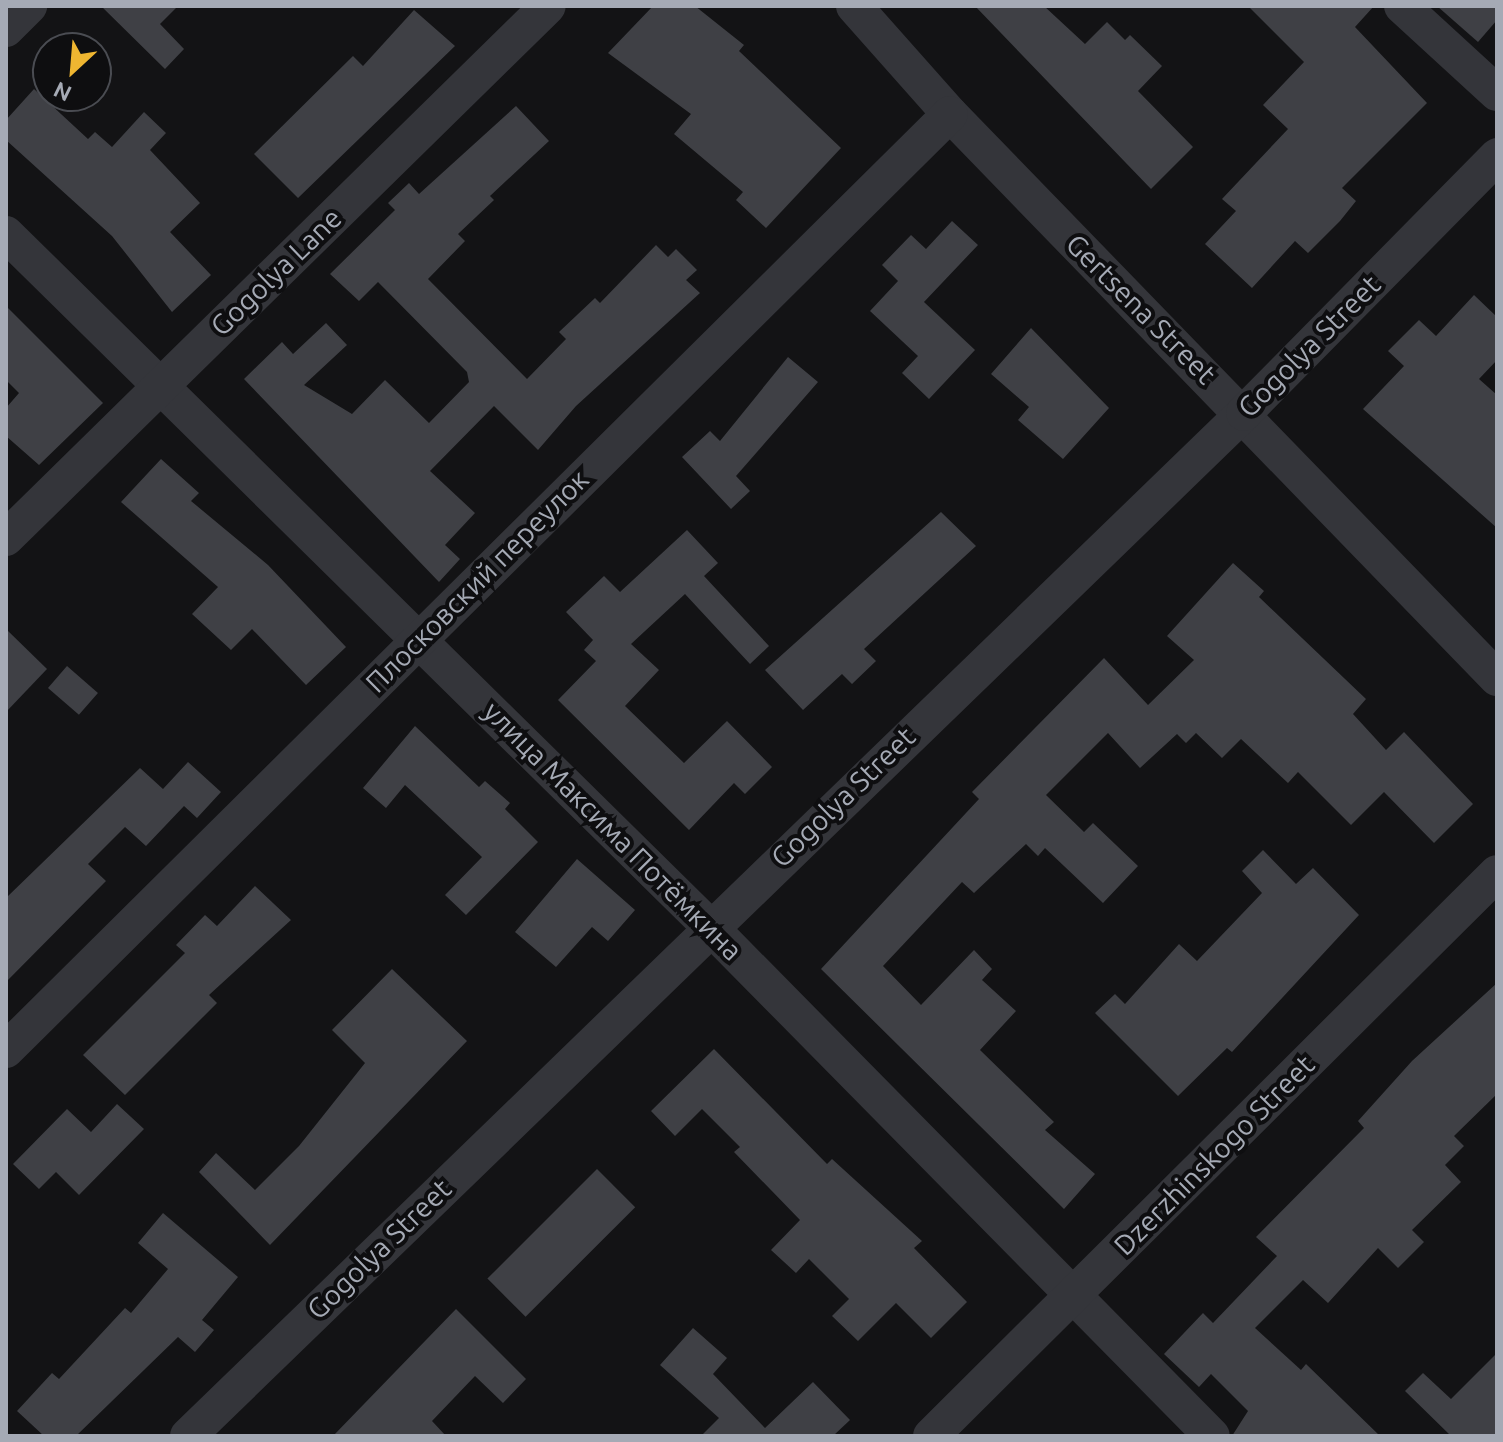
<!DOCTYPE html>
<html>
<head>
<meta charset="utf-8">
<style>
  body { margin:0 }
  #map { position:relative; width:1503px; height:1442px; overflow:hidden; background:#131315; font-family:Ubuntu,sans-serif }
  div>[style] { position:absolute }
  .building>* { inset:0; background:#3f4045; transform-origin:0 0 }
  .minor>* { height:36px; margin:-18px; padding:0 18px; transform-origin:18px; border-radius:18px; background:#34353a }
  span { translate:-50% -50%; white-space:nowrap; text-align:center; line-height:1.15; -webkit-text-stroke:8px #0e0e10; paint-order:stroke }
  .street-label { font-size:28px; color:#a5aab5 }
  .frame { position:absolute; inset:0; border:8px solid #a5aab5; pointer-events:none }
  .north { position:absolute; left:32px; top:32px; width:80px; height:80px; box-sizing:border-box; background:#0e0e10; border:2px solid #4a4c52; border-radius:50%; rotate:206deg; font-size:22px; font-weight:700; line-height:32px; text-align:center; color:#a5aab5 }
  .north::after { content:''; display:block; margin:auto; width:28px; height:36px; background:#efb631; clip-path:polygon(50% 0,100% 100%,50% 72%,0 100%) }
</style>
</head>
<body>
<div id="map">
  <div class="building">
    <i style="clip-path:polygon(101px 6px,178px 6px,160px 24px,184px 49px,165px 69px)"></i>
    <i style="clip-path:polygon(653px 6px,695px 6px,744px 45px,739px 51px,841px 148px,766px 228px,736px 200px,743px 192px,674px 134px,691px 114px,608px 53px)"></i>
    <i style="clip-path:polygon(975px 6px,1044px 6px,1085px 44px,1107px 22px,1125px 40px,1130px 35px,1162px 66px,1138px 91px,1193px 147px,1151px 189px)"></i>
    <i style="clip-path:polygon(1248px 6px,1374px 6px,1355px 27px,1427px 103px,1342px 188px,1356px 201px,1340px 221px,1308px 253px,1295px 241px,1252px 288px,1205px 244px,1236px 211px,1222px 199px,1288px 129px,1263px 105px,1304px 62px)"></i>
    <i style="clip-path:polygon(1437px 6px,1497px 6px,1497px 20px,1478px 42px)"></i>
    <i style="clip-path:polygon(414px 10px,455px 46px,298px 198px,254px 154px,353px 56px,363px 66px)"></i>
    <i style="clip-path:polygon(34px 89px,88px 139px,95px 132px,112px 147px,144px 112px,166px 133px,150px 150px,200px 203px,170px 232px,211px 275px,172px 312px,112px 236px,6px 140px,6px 120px)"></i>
    <i style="clip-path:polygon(516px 106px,549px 141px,490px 196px,494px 200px,458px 234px,465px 241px,428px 279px,527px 379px,566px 339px,559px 332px,595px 298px,600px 303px,656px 245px,668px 257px,676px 249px,697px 270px,686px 280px,700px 293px,576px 406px,538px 450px,494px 406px,430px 471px,475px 513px,445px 545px,460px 559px,439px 582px,244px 379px,282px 342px,293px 354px,326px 323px,347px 345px,304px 385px,352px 414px,385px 380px,429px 423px,469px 382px,467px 372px,378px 282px,359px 301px,330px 274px,395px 210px,388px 203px,409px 183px,419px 194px)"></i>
    <i style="clip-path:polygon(952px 221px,978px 245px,924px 302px,975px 350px,929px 399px,902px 373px,918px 356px,870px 311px,898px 281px,882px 265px,911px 235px,926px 249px)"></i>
    <i style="clip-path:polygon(1474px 295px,1497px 317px,1497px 360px,1479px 379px,1497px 395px,1497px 528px,1363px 409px,1404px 366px,1388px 351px,1419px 320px,1436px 336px)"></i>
    <i style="clip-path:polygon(6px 306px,103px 403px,39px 465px,6px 436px,6px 408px,19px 393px,6px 380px)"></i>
    <i style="clip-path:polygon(1031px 328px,1109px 408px,1063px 459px,1018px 420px,1029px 407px,991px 374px)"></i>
    <i style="clip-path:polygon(788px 357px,818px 382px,736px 476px,750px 491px,731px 509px,682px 457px,710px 431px,720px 441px)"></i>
    <i style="clip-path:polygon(161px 459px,199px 493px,191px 501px,268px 565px,346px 647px,306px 685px,252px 629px,231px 650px,192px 614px,218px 587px,121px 502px)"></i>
    <i style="clip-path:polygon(941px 512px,976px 546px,864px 649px,876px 661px,852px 684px,842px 674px,803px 710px,765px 670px)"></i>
    <i style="clip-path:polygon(687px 530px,718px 563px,704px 576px,769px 646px,750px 664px,685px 594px,631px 644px,659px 670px,625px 706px,684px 763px,727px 721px,772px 767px,745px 794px,734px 783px,689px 830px,558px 700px,596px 661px,584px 650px,593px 640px,566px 612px,604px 576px,620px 592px)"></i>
    <i style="clip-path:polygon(1233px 563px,1264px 591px,1259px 597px,1366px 699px,1353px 714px,1386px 750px,1404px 732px,1473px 804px,1434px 843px,1384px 792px,1351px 825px,1298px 772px,1288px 783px,1241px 739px,1222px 758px,1196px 733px,1186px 743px,1177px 734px,1140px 768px,1108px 733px,1046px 795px,1084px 832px,1093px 823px,1138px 866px,1103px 903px,1045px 848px,1038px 856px,1026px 844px,974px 893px,962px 882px,883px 966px,921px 1005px,974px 950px,992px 969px,982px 980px,1016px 1011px,980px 1050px,1054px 1122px,1045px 1130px,1095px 1174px,1064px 1209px,821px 969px,979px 799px,972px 792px,1104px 658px,1148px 705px,1194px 660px,1167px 636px)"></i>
    <i style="clip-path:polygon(6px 629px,47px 669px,6px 712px)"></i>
    <i style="left:67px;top:666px;width:41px;height:29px;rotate:41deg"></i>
    <i style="clip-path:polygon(415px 726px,479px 787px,485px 781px,510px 803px,505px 809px,538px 842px,466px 915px,445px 895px,482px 857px,405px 785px,386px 808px,363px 788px)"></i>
    <i style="clip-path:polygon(188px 762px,221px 792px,197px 818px,184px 806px,146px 846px,125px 827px,88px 864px,106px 881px,6px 982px,6px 898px,140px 768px,163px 789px)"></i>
    <i style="clip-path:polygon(1263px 850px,1296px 884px,1313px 868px,1359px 915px,1232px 1052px,1227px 1048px,1178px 1096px,1095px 1013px,1115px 994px,1125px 1004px,1179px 944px,1197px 961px,1262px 893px,1242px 871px)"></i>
    <i style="clip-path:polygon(577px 859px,635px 910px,608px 941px,592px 927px,556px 967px,515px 932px)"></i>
    <i style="clip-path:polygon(255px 886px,291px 920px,209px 995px,217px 1003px,125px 1095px,83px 1055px,185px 953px,176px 945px,205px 915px,217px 926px)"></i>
    <i style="clip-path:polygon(392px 969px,467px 1041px,270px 1245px,199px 1172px,216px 1153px,255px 1190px,299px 1146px,365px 1063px,332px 1030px)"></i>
    <i style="clip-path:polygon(1497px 983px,1497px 1094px,1454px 1136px,1464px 1146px,1445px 1165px,1461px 1182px,1412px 1230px,1424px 1242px,1398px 1268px,1378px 1248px,1328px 1303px,1303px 1280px,1255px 1328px,1301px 1370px,1306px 1364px,1380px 1436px,1232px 1436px,1248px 1411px,1211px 1374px,1199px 1387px,1164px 1354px,1203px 1313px,1213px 1323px,1277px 1256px,1256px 1237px,1364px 1128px,1358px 1121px,1412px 1061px)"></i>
    <i style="clip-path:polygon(714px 1049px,827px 1164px,832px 1159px,922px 1241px,914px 1248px,967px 1302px,931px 1338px,896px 1303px,858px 1341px,832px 1316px,849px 1299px,809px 1259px,796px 1273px,771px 1250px,800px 1220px,734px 1152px,740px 1147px,702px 1109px,675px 1136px,651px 1111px)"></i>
    <i style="clip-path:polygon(117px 1104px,144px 1129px,79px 1195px,56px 1172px,39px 1189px,13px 1164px,67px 1109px,91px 1132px)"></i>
    <i style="left:597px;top:1169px;width:54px;height:155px;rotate:45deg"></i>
    <i style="clip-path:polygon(163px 1213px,238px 1277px,202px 1320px,214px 1330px,195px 1352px,178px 1337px,76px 1436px,44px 1436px,17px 1411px,52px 1373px,59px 1379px,125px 1308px,131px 1313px,168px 1269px,138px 1243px)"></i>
    <i style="clip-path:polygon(456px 1309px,526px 1379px,503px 1403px,475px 1376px,432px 1421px,446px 1436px,333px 1436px)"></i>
    <i style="clip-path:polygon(693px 1328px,727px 1358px,713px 1374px,765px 1428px,813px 1382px,850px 1420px,833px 1436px,701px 1436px,719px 1418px,660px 1365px)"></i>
    <i style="clip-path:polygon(1497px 1353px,1497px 1436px,1451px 1436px,1405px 1391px,1423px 1373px,1451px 1399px)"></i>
  </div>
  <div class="minor">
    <i style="left:854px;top:6px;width:144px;rotate:48.4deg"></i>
    <i style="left:950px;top:114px;width:786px;rotate:45.88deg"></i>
    <i style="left:1402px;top:6px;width:129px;rotate:42.5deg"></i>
    <i style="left:6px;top:29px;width:33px;rotate:-45deg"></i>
    <i style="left:6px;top:234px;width:986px;rotate:44.55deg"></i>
    <i style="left:709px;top:926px;width:716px;rotate:45.4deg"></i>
    <i style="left:6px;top:538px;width:759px;rotate:-44.47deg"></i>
    <i style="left:6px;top:1050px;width:1329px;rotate:-44.76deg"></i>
    <i style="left:188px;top:1436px;width:1470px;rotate:-44.09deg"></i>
    <i style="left:1244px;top:413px;width:361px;rotate:-45.4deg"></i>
    <i style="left:931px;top:1436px;width:798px;rotate:-44.85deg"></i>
  </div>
  <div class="street-label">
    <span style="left:276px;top:272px;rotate:-44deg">Gogolya Lane</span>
    <span style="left:1141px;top:309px;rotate:45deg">Gertsena Street</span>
    <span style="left:1309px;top:346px;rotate:-45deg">Gogolya Street</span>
    <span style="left:477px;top:581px;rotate:-45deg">Плосковский переулок</span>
    <span style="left:843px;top:797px;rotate:-44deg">Gogolya Street</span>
    <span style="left:613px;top:831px;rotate:45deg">улица Максима Потёмкина</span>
    <span style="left:1214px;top:1155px;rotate:-45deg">Dzerzhinskogo Street</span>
    <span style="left:379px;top:1249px;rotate:-44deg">Gogolya Street</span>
  </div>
  <div class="frame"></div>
  <div class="north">N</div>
</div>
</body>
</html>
